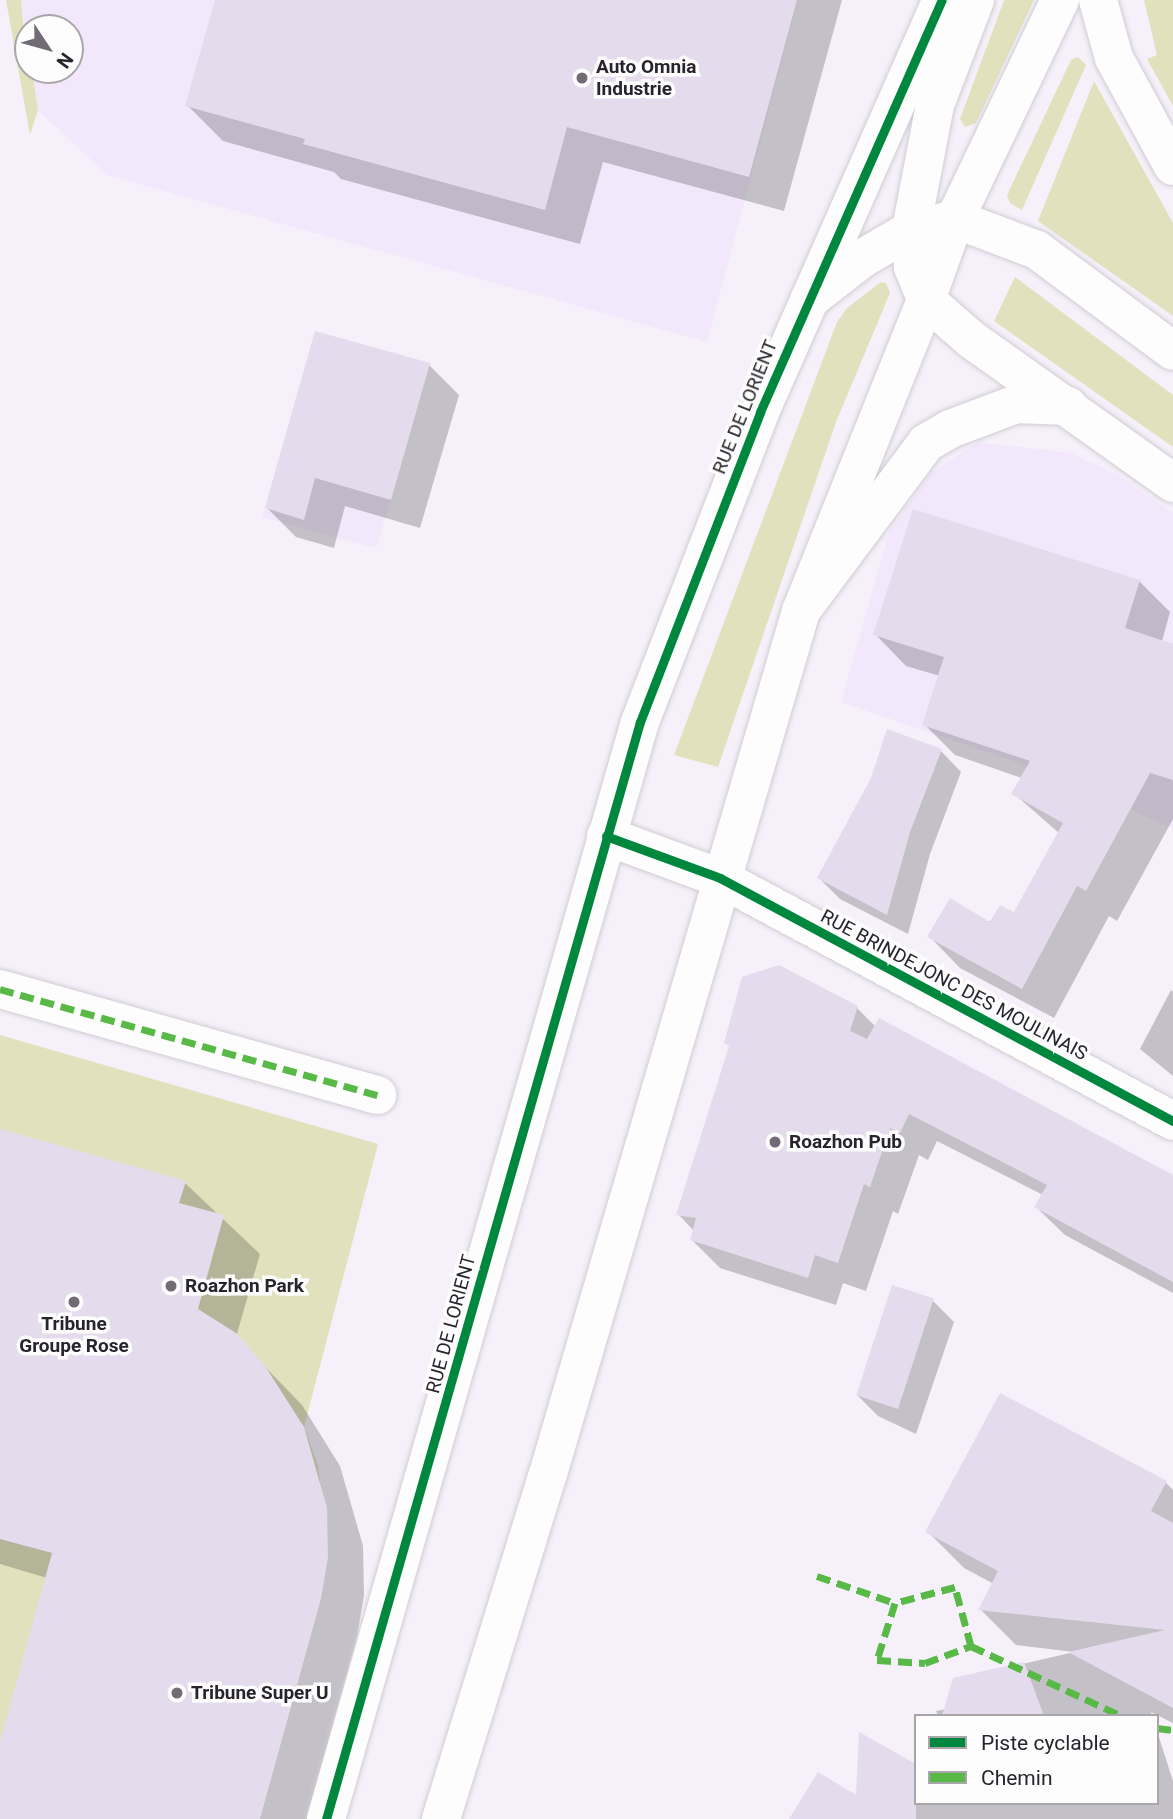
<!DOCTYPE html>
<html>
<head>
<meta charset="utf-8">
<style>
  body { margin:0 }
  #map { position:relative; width:1173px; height:1819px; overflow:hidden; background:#f5f0f9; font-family:Roboto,sans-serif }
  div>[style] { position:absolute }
  .built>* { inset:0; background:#f2e7fb }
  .green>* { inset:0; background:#e2e1be }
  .shadow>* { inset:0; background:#0003 }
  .building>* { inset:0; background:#e4dbec; transform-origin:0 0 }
  .roads { filter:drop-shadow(0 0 2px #d0ccd4) drop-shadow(0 0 2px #d0ccd4) }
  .pedestrian>* { height:38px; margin:-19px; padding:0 19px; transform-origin:19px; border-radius:19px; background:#fefdfe }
  .minor>* { height:38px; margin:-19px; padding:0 19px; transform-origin:19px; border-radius:19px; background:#fefdfe }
  .primary>* { height:38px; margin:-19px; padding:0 19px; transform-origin:19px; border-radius:19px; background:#fefdfe }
  .trunk>* { height:38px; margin:-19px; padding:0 19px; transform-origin:19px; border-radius:19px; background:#fefdfe }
  .quiet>* { height:7px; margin-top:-3.5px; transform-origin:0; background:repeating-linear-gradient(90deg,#58b947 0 14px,transparent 0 21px) }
  .cycleway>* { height:9px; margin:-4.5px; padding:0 4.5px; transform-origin:4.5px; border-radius:4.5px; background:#00873e }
  .dots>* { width:19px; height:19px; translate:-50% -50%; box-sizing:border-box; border:4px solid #fdfdfd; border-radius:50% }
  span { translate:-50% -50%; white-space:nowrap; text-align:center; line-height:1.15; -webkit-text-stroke:7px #fdfdfd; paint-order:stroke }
  .poi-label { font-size:19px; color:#28242c; font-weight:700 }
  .left { translate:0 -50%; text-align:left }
  .street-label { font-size:19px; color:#28242c }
  .legend { position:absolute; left:914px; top:1714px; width:245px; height:91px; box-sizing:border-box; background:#fdfdfd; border:2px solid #a8a6a9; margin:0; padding:9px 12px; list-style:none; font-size:21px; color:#28242c }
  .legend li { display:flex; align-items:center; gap:14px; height:35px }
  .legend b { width:35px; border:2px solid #a8a6a9 }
  .north { position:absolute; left:14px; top:14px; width:70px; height:70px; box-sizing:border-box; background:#fdfdfd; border:2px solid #a8a6a9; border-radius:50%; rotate:126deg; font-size:19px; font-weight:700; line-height:28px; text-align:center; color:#28242c }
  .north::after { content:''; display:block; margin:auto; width:24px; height:32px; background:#706b74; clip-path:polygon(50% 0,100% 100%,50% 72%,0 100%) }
</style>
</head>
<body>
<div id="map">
  <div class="built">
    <i style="clip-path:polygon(21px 0,798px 0,707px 342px,107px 175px,38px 110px,32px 70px,70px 70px,70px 28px,28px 28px,28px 45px)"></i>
    <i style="clip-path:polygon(315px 331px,391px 500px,376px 548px,262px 517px)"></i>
    <i style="clip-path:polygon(978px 442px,1071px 453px,1116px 474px,1173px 513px,1173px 828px,1033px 768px,841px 702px,889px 532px,932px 472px)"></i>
  </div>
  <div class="green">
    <i style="clip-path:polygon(6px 0,21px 0,28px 70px,32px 70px,38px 110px,30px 135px)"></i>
    <i style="clip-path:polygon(1004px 0,1034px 0,976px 123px,965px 127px,960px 119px)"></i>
    <i style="clip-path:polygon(1144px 0,1173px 0,1173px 106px,1147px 59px,1157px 55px)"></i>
    <i style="clip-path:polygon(1078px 57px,1086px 65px,1022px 210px,1010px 203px,1007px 195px,1071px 60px)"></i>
    <i style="clip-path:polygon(1094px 81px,1173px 223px,1173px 316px,1038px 221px)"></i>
    <i style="clip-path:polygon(1015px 277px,1173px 395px,1173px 447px,994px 321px)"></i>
    <i style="clip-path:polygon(881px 282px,886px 283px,890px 293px,836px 422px,718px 767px,674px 755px,837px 322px,847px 308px)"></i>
    <i style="clip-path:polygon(0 1035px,378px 1144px,304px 1427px,318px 1466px,328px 1550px,321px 1599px,260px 1819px,0 1819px)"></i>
  </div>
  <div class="shadow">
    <i style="clip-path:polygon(217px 0,842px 0,784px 211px,603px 162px,580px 244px,341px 179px,334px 172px,223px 141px,187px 105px)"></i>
    <i style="clip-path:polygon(429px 365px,459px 395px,420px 528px,345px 506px,334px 548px,296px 537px,267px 508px)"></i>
    <i style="clip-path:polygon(1139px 581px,1170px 612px,1162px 641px,1173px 644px,1173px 819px,1117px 921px,1109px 916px,1054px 1018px,960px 968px,929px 936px,1015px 915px,1059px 833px,1013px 793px,1022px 778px,955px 755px,924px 724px,940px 676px,906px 666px,875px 634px)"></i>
    <i style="clip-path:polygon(941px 751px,961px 772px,930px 854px,908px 934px,840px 899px,819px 878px)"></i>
    <i style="clip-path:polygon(1171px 990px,1173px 992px,1173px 1076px,1140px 1049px)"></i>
    <i style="clip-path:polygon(857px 1008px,876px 1027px,1173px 1177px,1173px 1293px,1065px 1235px,1036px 1207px,1043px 1195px,937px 1141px,928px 1160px,919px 1155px,898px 1214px,893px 1211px,866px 1291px,843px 1283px,836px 1305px,720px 1268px,692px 1240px,694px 1231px,678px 1214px)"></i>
    <i style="clip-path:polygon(0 1130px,185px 1183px,260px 1254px,236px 1337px,302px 1405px,340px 1466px,363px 1546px,364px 1595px,357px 1637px,307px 1819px,0 1819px,0 1748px,47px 1578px,0 1564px)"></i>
    <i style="clip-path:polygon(933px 1301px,954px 1322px,916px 1434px,878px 1416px,857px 1395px)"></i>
    <i style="clip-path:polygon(1165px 1482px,1173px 1490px,1173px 1723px,1151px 1712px,1152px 1716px,938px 1716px,936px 1711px,946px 1709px,954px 1680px,1074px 1652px,1016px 1645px,980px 1609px,994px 1584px,964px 1568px,928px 1532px)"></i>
    <i style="clip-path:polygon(1157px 1731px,1173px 1781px,1173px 1819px,802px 1819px,858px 1798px,916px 1803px,1157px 1803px)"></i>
  </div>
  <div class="building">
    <i style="clip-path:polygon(215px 0,797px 0,749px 177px,567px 127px,545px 210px,303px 144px,305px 139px,185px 106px)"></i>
    <i style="clip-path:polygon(315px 331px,430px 363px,391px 500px,315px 478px,304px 520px,265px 508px)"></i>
    <i style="clip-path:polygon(913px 509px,1140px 580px,1125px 628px,1173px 644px,1173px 780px,1150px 773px,1086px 891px,1077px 886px,1022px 989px,927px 937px,950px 898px,990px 922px,1000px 905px,1014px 912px,1063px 823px,1011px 794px,1030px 761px,922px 725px,944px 657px,873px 635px)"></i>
    <i style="clip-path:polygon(887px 729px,942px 749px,910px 832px,887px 915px,817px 878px,871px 778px)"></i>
    <i style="clip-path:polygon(779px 965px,858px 1006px,850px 1031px,867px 1039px,879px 1018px,1173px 1175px,1173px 1282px,1034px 1207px,1047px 1185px,909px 1114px,900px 1133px,890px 1128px,870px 1187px,864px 1184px,838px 1263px,815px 1255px,808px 1278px,690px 1240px,696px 1218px,676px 1215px,729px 1046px,724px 1043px,742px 977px)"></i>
    <i style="clip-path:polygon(0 1129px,186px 1181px,179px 1203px,224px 1215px,198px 1309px,236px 1333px,265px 1366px,304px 1427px,327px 1508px,328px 1557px,321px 1599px,260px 1819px,0 1819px,0 1742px,52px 1553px,0 1539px)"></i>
    <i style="left:892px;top:1285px;width:44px;height:116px;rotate:18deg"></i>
    <i style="clip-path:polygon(1000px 1393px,1167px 1481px,1151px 1511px,1173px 1523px,1173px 1708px,1068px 1652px,1165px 1630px,978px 1610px,998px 1571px,925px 1532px)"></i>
    <i style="clip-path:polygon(1024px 1662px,1044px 1716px,942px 1716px,953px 1678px)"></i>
    <i style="clip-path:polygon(859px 1732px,916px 1764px,916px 1819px,789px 1819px,818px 1772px,856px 1795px)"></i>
  </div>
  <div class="roads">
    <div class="pedestrian">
      <i style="left:0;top:989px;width:392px;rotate:15.7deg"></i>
    </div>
    <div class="minor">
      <i style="left:606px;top:836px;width:121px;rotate:20.2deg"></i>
      <i style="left:720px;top:878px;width:514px;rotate:28.21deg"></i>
    </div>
    <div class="primary">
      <i style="left:326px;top:1819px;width:1141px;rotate:-74.03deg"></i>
      <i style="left:640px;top:722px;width:332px;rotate:-68.8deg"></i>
      <i style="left:760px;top:412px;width:450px;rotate:-66.2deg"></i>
      <i style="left:441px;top:1819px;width:361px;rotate:-72.8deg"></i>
      <i style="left:548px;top:1474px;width:899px;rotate:-73.66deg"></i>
      <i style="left:801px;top:611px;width:335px;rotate:-68.1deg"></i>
      <i style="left:926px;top:300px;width:86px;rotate:-70.3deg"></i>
      <i style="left:955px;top:219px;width:243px;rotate:-64.4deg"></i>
    </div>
    <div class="trunk">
      <i style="left:975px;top:0;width:112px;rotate:110.9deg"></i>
      <i style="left:935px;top:105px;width:127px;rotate:100.9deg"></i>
      <i style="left:911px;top:230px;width:37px;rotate:87deg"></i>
      <i style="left:913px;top:267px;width:35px;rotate:68deg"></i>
      <i style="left:926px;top:300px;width:61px;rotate:41deg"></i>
      <i style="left:972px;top:340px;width:247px;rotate:35.4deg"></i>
      <i style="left:1098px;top:0;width:60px;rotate:74.6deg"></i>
      <i style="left:1114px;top:58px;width:123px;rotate:61.4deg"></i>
      <i style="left:809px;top:300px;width:68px;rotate:-37.9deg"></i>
      <i style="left:863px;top:258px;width:56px;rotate:-30.3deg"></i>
      <i style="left:911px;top:230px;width:45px;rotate:-14deg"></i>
      <i style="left:955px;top:219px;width:88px;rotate:20.7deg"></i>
      <i style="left:1037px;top:250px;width:169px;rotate:36.6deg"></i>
      <i style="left:801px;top:611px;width:209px;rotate:-53.3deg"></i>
      <i style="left:926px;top:443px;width:28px;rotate:-30deg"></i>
      <i style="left:950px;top:429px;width:71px;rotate:-20.7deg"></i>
      <i style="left:1016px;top:404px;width:52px;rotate:2.2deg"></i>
    </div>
  </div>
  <div class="quiet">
    <i style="left:0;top:989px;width:392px;rotate:15.7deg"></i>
    <i style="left:817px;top:1576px;width:83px;rotate:19.1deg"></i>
    <i style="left:895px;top:1603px;width:60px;rotate:107.5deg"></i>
    <i style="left:877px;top:1660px;width:48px;rotate:3.6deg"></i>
    <i style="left:925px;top:1663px;width:49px;rotate:-20.3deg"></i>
    <i style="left:971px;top:1646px;width:61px;rotate:-105.2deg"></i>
    <i style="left:955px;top:1587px;width:62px;rotate:165.1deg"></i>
    <i style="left:971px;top:1646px;width:166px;rotate:24.9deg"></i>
    <i style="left:1157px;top:1728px;width:16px;rotate:7deg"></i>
  </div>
  <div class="cycleway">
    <i style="left:606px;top:836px;width:121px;rotate:20.2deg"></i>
    <i style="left:720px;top:878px;width:514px;rotate:28.21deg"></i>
    <i style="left:326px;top:1819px;width:1141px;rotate:-74.03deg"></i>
    <i style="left:640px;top:722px;width:332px;rotate:-68.8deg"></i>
    <i style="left:760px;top:412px;width:450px;rotate:-66.2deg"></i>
  </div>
  <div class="dots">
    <i style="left:582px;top:78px;background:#706b74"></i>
    <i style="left:775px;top:1142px;background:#706b74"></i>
    <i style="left:171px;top:1286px;background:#706b74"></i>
    <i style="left:74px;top:1302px;background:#706b74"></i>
    <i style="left:177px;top:1693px;background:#706b74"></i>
  </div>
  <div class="poi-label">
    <span class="left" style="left:596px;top:78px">Auto Omnia<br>Industrie</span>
    <span class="left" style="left:789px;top:1142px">Roazhon Pub</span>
    <span class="left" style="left:185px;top:1286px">Roazhon Park</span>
    <span style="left:74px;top:1335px">Tribune<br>Groupe Rose</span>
    <span class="left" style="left:191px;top:1693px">Tribune Super U</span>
  </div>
  <div class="street-label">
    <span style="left:745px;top:407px;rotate:-68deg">RUE DE LORIENT</span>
    <span style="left:954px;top:985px;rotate:28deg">RUE BRINDEJONC DES MOULINAIS</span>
    <span style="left:451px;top:1324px;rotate:-75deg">RUE DE LORIENT</span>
  </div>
  <ul class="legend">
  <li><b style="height:9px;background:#00873e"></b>Piste cyclable</li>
  <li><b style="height:9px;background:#58b947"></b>Chemin</li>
  </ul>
  <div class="north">N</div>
</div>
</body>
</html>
